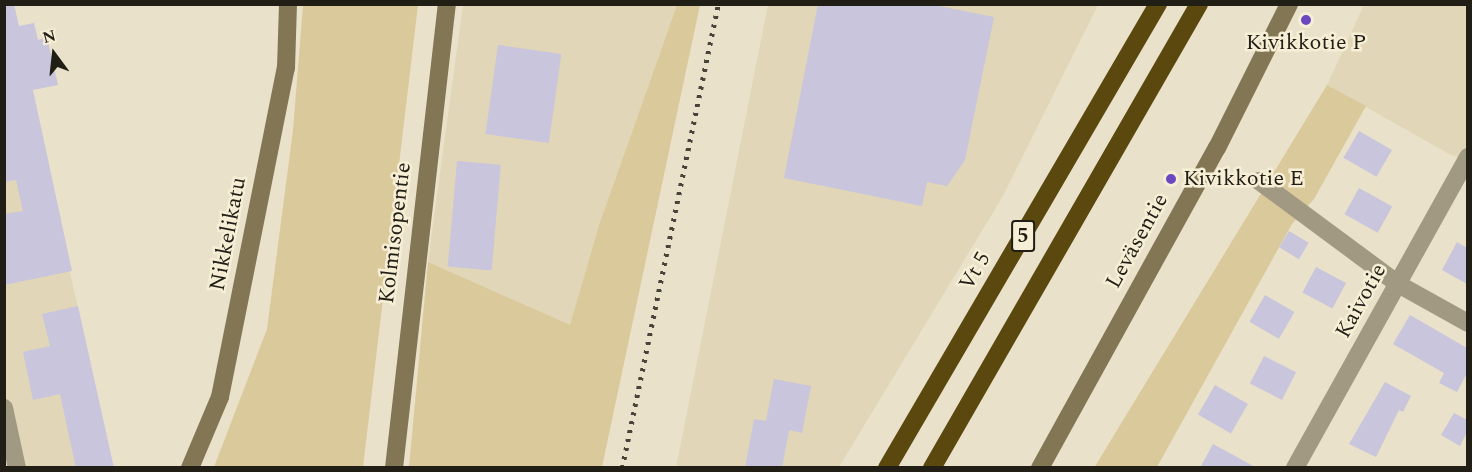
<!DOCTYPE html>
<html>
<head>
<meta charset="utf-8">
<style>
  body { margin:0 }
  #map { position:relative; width:1472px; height:472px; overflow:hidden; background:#e9e1c9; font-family:Spectral,serif }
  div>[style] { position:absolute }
  .built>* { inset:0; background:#e1d6b7 }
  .green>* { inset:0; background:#dac99b }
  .building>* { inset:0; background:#c8c5dc; transform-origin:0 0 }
  .street>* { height:18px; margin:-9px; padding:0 9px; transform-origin:9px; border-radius:9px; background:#a19982 }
  .secondary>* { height:18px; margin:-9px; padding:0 9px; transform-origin:9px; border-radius:9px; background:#837654 }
  .highway>* { height:18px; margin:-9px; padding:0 9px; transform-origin:9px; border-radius:9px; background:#5a480e }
  .rail>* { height:4.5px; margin-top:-2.25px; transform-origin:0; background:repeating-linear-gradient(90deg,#484439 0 3px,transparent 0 9px) }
  .dots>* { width:16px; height:16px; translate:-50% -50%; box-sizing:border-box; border:3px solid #f7eed6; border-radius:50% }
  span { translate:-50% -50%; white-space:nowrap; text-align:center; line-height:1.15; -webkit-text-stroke:5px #f7eed6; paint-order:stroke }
  .shield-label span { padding:2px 4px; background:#f7eed6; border:2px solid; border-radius:4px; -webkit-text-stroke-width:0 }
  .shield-label { font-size:21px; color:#211e16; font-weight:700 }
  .poi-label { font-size:22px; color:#211e16 }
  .left { translate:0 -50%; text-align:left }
  .street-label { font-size:22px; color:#211e16 }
  .frame { position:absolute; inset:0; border:6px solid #211e16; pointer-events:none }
  .north { position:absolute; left:24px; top:24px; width:60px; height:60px; -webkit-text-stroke:4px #f7eed6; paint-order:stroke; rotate:345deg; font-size:16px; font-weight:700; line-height:24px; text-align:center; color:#211e16 }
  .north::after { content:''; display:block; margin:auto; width:21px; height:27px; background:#211e16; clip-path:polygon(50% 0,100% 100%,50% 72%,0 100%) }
</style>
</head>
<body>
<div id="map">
  <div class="built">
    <i style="clip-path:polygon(4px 5px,11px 5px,113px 467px,5px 467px)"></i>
    <i style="clip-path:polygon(463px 5px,677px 5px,599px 225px,570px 326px,428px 262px)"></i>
    <i style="clip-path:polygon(768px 5px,1098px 5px,1003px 196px,839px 467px,676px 468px)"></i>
    <i style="clip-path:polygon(1364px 5px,1467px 5px,1467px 160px,1451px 155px,1327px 85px)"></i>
  </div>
  <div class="green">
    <i style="clip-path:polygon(303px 5px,418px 5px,363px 467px,214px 467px,267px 329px,293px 130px)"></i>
    <i style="clip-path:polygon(677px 5px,700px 5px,602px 467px,409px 467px,428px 262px,570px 325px,599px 225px)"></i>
    <i style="clip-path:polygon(1327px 85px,1366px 106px,1314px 199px,1292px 224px,1157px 467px,1094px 468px)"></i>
  </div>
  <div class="building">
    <i style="clip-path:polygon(4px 4px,14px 4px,19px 26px,34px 23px,38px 40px,47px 37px,58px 85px,33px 90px,72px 271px,4px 285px,4px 214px,23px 211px,16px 180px,4px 182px)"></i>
    <i style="clip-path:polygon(818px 4px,929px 4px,994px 17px,965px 160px,947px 186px,927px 182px,922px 206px,784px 178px)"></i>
    <i style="left:498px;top:45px;width:64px;height:90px;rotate:8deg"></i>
    <i style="left:1359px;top:131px;width:38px;height:31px;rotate:30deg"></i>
    <i style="left:457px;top:161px;width:44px;height:106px;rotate:5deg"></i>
    <i style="left:1359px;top:188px;width:38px;height:30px;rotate:29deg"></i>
    <i style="left:1289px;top:231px;width:23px;height:19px;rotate:31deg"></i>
    <i style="clip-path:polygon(1457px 242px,1467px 248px,1467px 284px,1442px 270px)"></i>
    <i style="left:1316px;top:267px;width:34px;height:29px;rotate:28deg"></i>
    <i style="left:1265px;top:295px;width:34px;height:31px;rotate:30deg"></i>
    <i style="clip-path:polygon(78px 306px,114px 468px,76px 468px,60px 394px,33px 400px,23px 352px,50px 346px,42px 314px)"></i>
    <i style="clip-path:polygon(1410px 315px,1467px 348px,1467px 373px,1457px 392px,1439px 383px,1444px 373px,1393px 344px)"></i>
    <i style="left:1264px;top:356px;width:36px;height:31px;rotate:27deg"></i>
    <i style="clip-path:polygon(774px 379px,811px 386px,802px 433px,789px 430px,782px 468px,745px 468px,754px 419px,766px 421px)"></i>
    <i style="clip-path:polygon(1385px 382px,1411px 396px,1403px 412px,1399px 410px,1376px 457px,1349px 444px)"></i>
    <i style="left:1215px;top:385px;width:38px;height:34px;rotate:30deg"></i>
    <i style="clip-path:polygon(1454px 413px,1467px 420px,1467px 432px,1460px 446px,1441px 435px)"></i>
    <i style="clip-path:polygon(1213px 444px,1257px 468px,1200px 468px)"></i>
  </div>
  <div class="street">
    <i style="left:1259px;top:181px;width:173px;rotate:36.5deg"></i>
    <i style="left:1398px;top:284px;width:80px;rotate:29.1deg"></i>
    <i style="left:4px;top:408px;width:61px;rotate:77.8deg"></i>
    <i style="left:1295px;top:468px;width:356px;rotate:-60.9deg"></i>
  </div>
  <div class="secondary">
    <i style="left:190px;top:468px;width:77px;rotate:-67.1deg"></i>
    <i style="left:220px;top:397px;width:336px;rotate:-78.7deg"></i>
    <i style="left:286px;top:68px;width:64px;rotate:-88.2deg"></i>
    <i style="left:394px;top:468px;width:467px;rotate:-83.5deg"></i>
    <i style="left:1040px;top:468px;width:366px;rotate:-61.1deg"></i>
    <i style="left:1217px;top:148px;width:161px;rotate:-63.4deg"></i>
  </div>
  <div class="highway">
    <i style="left:887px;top:468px;width:537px;rotate:-59.71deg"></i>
    <i style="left:932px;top:468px;width:535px;rotate:-60.08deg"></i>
  </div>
  <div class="rail">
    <i style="left:622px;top:468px;width:474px;rotate:-78.3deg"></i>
  </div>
  <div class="dots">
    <i style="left:1306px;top:20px;background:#6b48c0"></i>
    <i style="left:1171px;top:179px;background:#6b48c0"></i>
  </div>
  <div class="shield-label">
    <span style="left:1023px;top:236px">5</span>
  </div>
  <div class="poi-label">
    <span style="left:1306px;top:43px">Kivikkotie P</span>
    <span class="left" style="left:1183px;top:179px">Kivikkotie E</span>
  </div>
  <div class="street-label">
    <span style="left:395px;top:233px;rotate:-83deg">Kolmisopentie</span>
    <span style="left:228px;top:234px;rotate:-79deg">Nikkelikatu</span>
    <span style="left:1137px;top:241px;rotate:-61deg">Leväsentie</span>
    <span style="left:975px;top:271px;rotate:-60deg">Vt 5</span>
    <span style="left:1361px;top:301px;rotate:-61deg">Kaivotie</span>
  </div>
  <div class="frame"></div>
  <div class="north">N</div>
</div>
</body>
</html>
